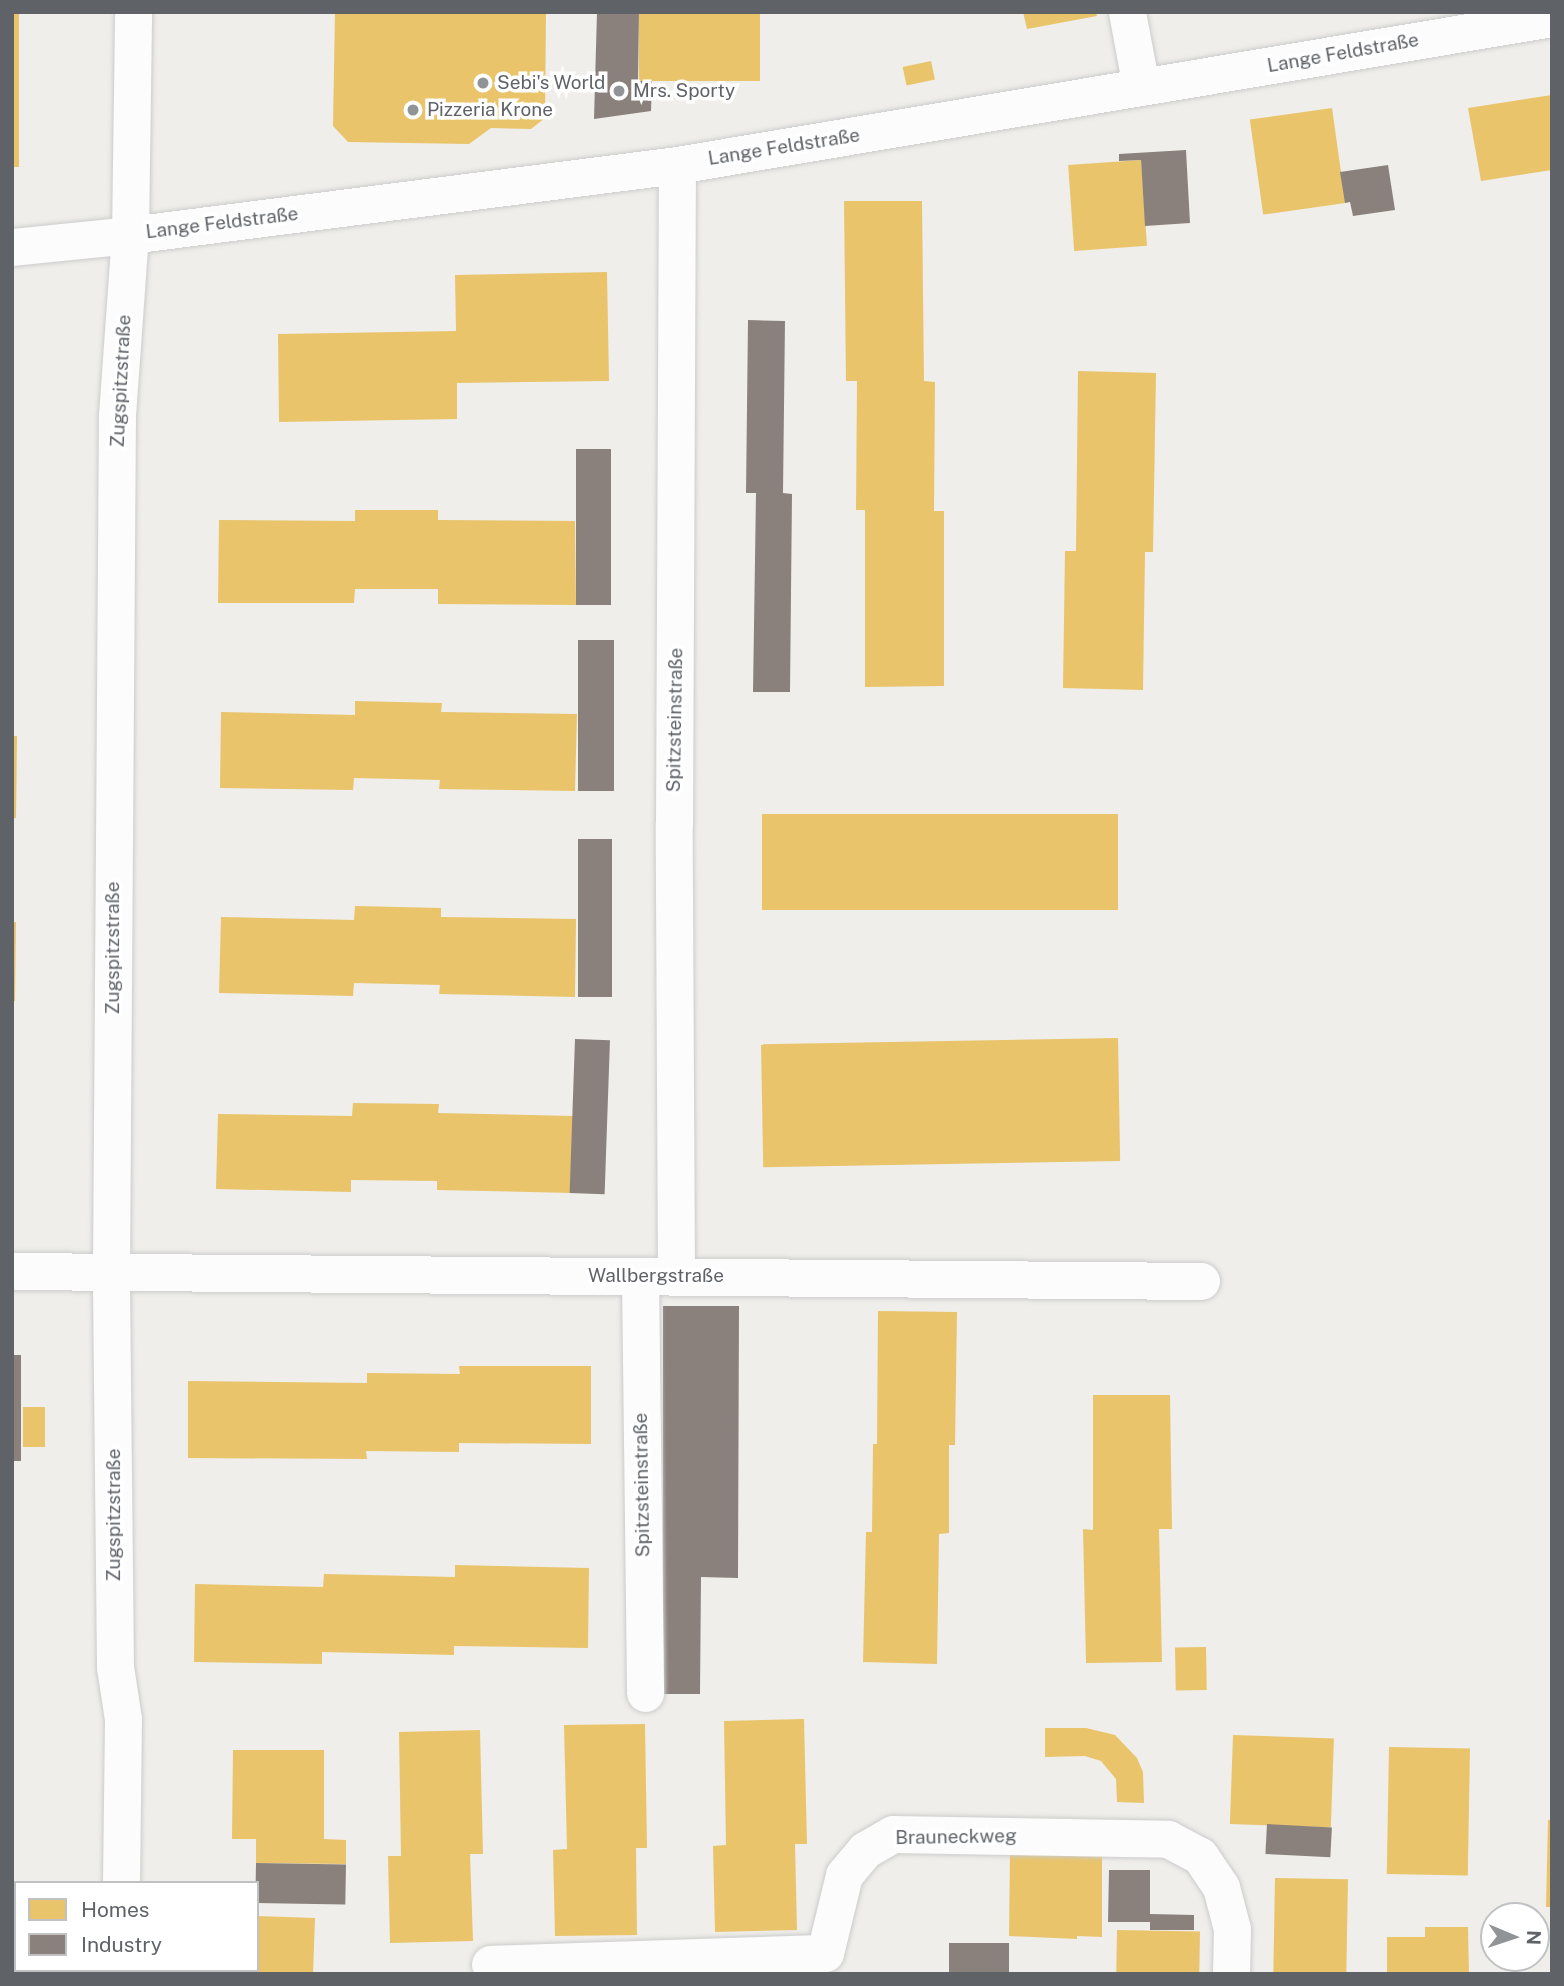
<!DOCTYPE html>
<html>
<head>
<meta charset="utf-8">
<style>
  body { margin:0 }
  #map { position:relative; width:1564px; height:1986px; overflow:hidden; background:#efeeea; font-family:"Public Sans",sans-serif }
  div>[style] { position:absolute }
  .homes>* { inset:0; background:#e9c46a; transform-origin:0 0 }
  .industry>* { inset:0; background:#8a817c; transform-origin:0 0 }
  .roads { filter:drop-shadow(0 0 2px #cbcccc) drop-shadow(0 0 2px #cbcccc) }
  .minor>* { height:37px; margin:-18.5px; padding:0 18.5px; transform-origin:18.5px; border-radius:18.5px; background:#fdfcfc }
  .dots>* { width:19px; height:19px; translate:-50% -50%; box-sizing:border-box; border:4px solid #fff; border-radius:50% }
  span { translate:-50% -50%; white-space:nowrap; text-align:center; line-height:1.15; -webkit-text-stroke:7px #fff; paint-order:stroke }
  .street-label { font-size:19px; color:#5f6368 }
  .poi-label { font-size:19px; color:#5f6368 }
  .left { translate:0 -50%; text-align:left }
  .frame { position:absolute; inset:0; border:14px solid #5f6368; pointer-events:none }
  .legend { position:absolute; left:14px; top:1881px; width:245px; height:91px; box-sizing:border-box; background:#fff; border:2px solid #bfc1c3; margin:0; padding:9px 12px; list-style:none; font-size:21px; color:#5f6368 }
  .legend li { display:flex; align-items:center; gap:14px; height:35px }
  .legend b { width:35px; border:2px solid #bfc1c3 }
  .north { position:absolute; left:1480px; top:1902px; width:70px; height:70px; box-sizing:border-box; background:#fff; border:2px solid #bfc1c3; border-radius:50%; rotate:92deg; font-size:19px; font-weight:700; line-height:28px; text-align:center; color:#5f6368 }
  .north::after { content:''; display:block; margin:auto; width:24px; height:32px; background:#919496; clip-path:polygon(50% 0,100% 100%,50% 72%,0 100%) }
</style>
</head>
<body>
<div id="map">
  <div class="homes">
    <i style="left:12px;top:12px;width:7px;height:155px"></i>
    <i style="clip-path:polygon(335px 12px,546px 12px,545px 118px,531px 129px,491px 128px,469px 144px,348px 142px,333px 126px)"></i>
    <i style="left:639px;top:12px;width:121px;height:69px"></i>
    <i style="clip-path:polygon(1023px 12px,1096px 12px,1097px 16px,1027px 29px)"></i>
    <i style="left:931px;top:61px;width:19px;height:29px;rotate:78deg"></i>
    <i style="clip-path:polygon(1552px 95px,1552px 170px,1481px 181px,1468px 108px)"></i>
    <i style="left:1332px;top:108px;width:96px;height:83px;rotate:82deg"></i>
    <i style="left:1141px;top:160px;width:86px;height:73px;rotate:86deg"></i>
    <i style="clip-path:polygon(844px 201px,922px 201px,924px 381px,935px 382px,934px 511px,944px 511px,944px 686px,865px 687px,865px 510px,856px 510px,857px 381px,846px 381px)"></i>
    <i style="clip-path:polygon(607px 272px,609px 381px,457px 383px,457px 419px,279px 422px,278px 334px,456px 331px,455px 275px)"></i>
    <i style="clip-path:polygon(1078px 371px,1156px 373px,1153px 552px,1145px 552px,1143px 690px,1063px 688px,1065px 551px,1076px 551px)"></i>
    <i style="clip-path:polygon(355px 510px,438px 510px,438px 520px,575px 521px,576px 605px,438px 604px,438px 589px,355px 589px,354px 603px,218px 603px,219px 520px,355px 521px)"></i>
    <i style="clip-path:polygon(355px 701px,442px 703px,441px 712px,577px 714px,575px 791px,439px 789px,440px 780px,354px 778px,353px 790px,220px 788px,221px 712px,355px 715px)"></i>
    <i style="clip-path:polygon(12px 736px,17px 736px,16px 818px,12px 818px)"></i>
    <i style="left:1118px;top:814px;width:96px;height:356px;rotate:90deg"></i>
    <i style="clip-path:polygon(355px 906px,441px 908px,441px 917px,576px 919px,575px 997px,439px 994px,440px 985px,354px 983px,353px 996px,219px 993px,221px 917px,354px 920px)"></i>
    <i style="clip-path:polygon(12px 922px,16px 922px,15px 1001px,12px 1001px)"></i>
    <i style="left:1118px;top:1038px;width:123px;height:357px;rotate:89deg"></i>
    <i style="clip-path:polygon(353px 1103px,439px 1104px,438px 1113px,573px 1116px,572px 1193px,437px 1190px,437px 1181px,351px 1180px,351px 1192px,216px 1189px,218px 1114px,352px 1116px)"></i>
    <i style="clip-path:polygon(878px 1311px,957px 1312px,955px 1445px,949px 1445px,949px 1533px,939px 1534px,937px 1664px,863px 1662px,866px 1532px,872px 1532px,873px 1444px,877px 1444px)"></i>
    <i style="clip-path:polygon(459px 1366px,591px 1366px,591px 1444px,459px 1443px,459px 1452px,366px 1451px,367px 1459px,188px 1458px,188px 1381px,367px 1383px,367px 1373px,460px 1374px)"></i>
    <i style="clip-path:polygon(1093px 1395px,1170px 1395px,1172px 1529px,1159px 1529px,1162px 1662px,1086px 1663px,1083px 1529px,1093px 1530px)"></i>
    <i style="left:23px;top:1407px;width:22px;height:40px"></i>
    <i style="clip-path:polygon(455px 1565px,589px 1568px,588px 1648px,454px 1646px,454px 1655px,322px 1652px,322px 1664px,194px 1662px,195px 1584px,323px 1587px,324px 1574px,455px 1577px)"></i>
    <i style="left:1206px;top:1647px;width:43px;height:31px;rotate:89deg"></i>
    <i style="clip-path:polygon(804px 1719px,807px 1844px,795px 1844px,797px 1930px,715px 1932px,713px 1846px,726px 1845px,724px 1721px)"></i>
    <i style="clip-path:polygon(645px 1724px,647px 1848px,636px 1848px,637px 1935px,555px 1936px,553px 1850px,567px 1849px,564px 1725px)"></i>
    <i style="clip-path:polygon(1045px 1728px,1086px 1728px,1115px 1735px,1137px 1758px,1143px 1772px,1144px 1803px,1117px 1802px,1116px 1779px,1101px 1761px,1085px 1756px,1045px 1757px)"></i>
    <i style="clip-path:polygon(480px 1730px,483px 1854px,470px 1854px,473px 1941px,390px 1943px,388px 1856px,401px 1856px,399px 1732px)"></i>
    <i style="left:1233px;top:1735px;width:101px;height:89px;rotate:2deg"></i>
    <i style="left:1389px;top:1747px;width:81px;height:127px;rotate:1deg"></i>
    <i style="clip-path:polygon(233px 1750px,324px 1750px,324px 1839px,346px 1840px,346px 1864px,256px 1863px,256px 1839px,232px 1839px)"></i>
    <i style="clip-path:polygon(1548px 1820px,1552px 1820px,1552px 1907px,1546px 1907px)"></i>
    <i style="clip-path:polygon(1010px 1854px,1102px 1855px,1102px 1937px,1077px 1936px,1077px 1939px,1009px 1936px)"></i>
    <i style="left:1275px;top:1878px;width:73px;height:96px;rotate:1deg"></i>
    <i style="clip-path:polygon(257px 1916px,315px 1918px,313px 1974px,216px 1974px,216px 1970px,257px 1970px)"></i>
    <i style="clip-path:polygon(1425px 1927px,1468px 1927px,1469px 1974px,1387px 1974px,1387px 1937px,1425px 1937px)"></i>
    <i style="left:1117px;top:1930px;width:83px;height:44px;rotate:1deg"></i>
  </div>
  <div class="industry">
    <i style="clip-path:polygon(597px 12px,639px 12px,638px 81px,652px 81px,651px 111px,594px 119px)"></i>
    <i style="clip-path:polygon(1186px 150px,1190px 223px,1145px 226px,1141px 160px,1119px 161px,1119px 154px)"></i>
    <i style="clip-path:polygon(1388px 165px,1395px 210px,1353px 216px,1350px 202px,1345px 203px,1340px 172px)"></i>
    <i style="clip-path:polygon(748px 320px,785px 321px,783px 493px,792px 494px,790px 692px,753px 692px,756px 493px,746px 493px)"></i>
    <i style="left:576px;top:449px;width:35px;height:156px"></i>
    <i style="left:578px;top:640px;width:36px;height:151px"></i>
    <i style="left:578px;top:839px;width:34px;height:158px"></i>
    <i style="left:575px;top:1039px;width:35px;height:154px;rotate:2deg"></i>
    <i style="clip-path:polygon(663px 1306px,739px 1306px,738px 1578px,701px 1577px,700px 1694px,663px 1694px)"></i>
    <i style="left:12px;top:1355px;width:9px;height:106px"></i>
    <i style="left:1267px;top:1824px;width:65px;height:30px;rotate:3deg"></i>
    <i style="left:256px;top:1863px;width:90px;height:40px;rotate:1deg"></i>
    <i style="clip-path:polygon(1109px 1870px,1150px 1870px,1150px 1914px,1194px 1915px,1194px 1930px,1150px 1930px,1150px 1922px,1108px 1922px)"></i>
    <i style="left:1009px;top:1943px;width:31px;height:60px;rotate:90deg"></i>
  </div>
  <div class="roads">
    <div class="minor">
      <i style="left:1127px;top:12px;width:76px;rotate:79.4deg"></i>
      <i style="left:12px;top:247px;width:119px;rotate:-5.8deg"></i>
      <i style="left:130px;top:235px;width:551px;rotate:-7.29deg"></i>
      <i style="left:677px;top:165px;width:887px;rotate:-9.54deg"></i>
      <i style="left:12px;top:1271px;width:1189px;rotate:0.48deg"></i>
      <i style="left:640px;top:1276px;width:417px;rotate:89.3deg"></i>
      <i style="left:676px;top:1276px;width:452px;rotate:-90.3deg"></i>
      <i style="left:674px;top:824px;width:659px;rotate:-89.74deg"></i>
      <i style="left:121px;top:1883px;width:164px;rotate:-89.3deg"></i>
      <i style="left:123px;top:1719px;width:53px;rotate:-98.7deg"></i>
      <i style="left:115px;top:1667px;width:396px;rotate:-90.6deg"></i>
      <i style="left:111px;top:1271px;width:856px;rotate:-89.6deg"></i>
      <i style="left:117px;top:415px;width:180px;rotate:-85.9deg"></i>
      <i style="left:130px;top:235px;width:223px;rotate:-89.2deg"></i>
      <i style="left:490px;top:1964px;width:335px;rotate:-1.9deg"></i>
      <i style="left:825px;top:1953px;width:80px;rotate:-76.3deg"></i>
      <i style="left:844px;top:1875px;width:33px;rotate:-50deg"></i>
      <i style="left:865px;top:1850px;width:32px;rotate:-30deg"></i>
      <i style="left:893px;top:1834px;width:275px;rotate:1deg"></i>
      <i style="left:1168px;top:1839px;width:36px;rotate:28deg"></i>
      <i style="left:1200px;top:1856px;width:37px;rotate:56deg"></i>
      <i style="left:1221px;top:1887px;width:43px;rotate:75.3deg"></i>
      <i style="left:1232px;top:1929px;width:45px;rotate:91.3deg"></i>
      <i style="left:121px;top:1974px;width:4px;rotate:-90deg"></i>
    </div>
  </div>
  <div class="dots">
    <i style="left:483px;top:83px;background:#919496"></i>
    <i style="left:619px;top:91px;background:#919496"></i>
    <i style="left:413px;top:110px;background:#919496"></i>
  </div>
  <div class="street-label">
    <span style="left:1343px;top:53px;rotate:-10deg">Lange Feldstraße</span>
    <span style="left:784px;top:147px;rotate:-9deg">Lange Feldstraße</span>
    <span style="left:222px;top:223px;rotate:-7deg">Lange Feldstraße</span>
    <span style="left:121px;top:381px;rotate:-87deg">Zugspitzstraße</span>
    <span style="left:675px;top:720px;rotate:-89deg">Spitzsteinstraße</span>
    <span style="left:113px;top:948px;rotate:-90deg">Zugspitzstraße</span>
    <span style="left:656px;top:1276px">Wallbergstraße</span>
    <span style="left:642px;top:1485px;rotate:-91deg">Spitzsteinstraße</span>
    <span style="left:114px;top:1515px;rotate:-90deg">Zugspitzstraße</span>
    <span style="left:956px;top:1837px;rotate:-1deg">Brauneckweg</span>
  </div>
  <div class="poi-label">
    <span class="left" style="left:497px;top:83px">Sebi's World</span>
    <span class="left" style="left:633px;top:91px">Mrs. Sporty</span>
    <span class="left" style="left:427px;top:110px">Pizzeria Krone</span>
  </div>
  <div class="frame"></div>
  <ul class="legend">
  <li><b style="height:19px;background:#e9c46a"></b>Homes</li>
  <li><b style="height:19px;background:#8a817c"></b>Industry</li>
  </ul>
  <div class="north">N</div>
</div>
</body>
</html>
